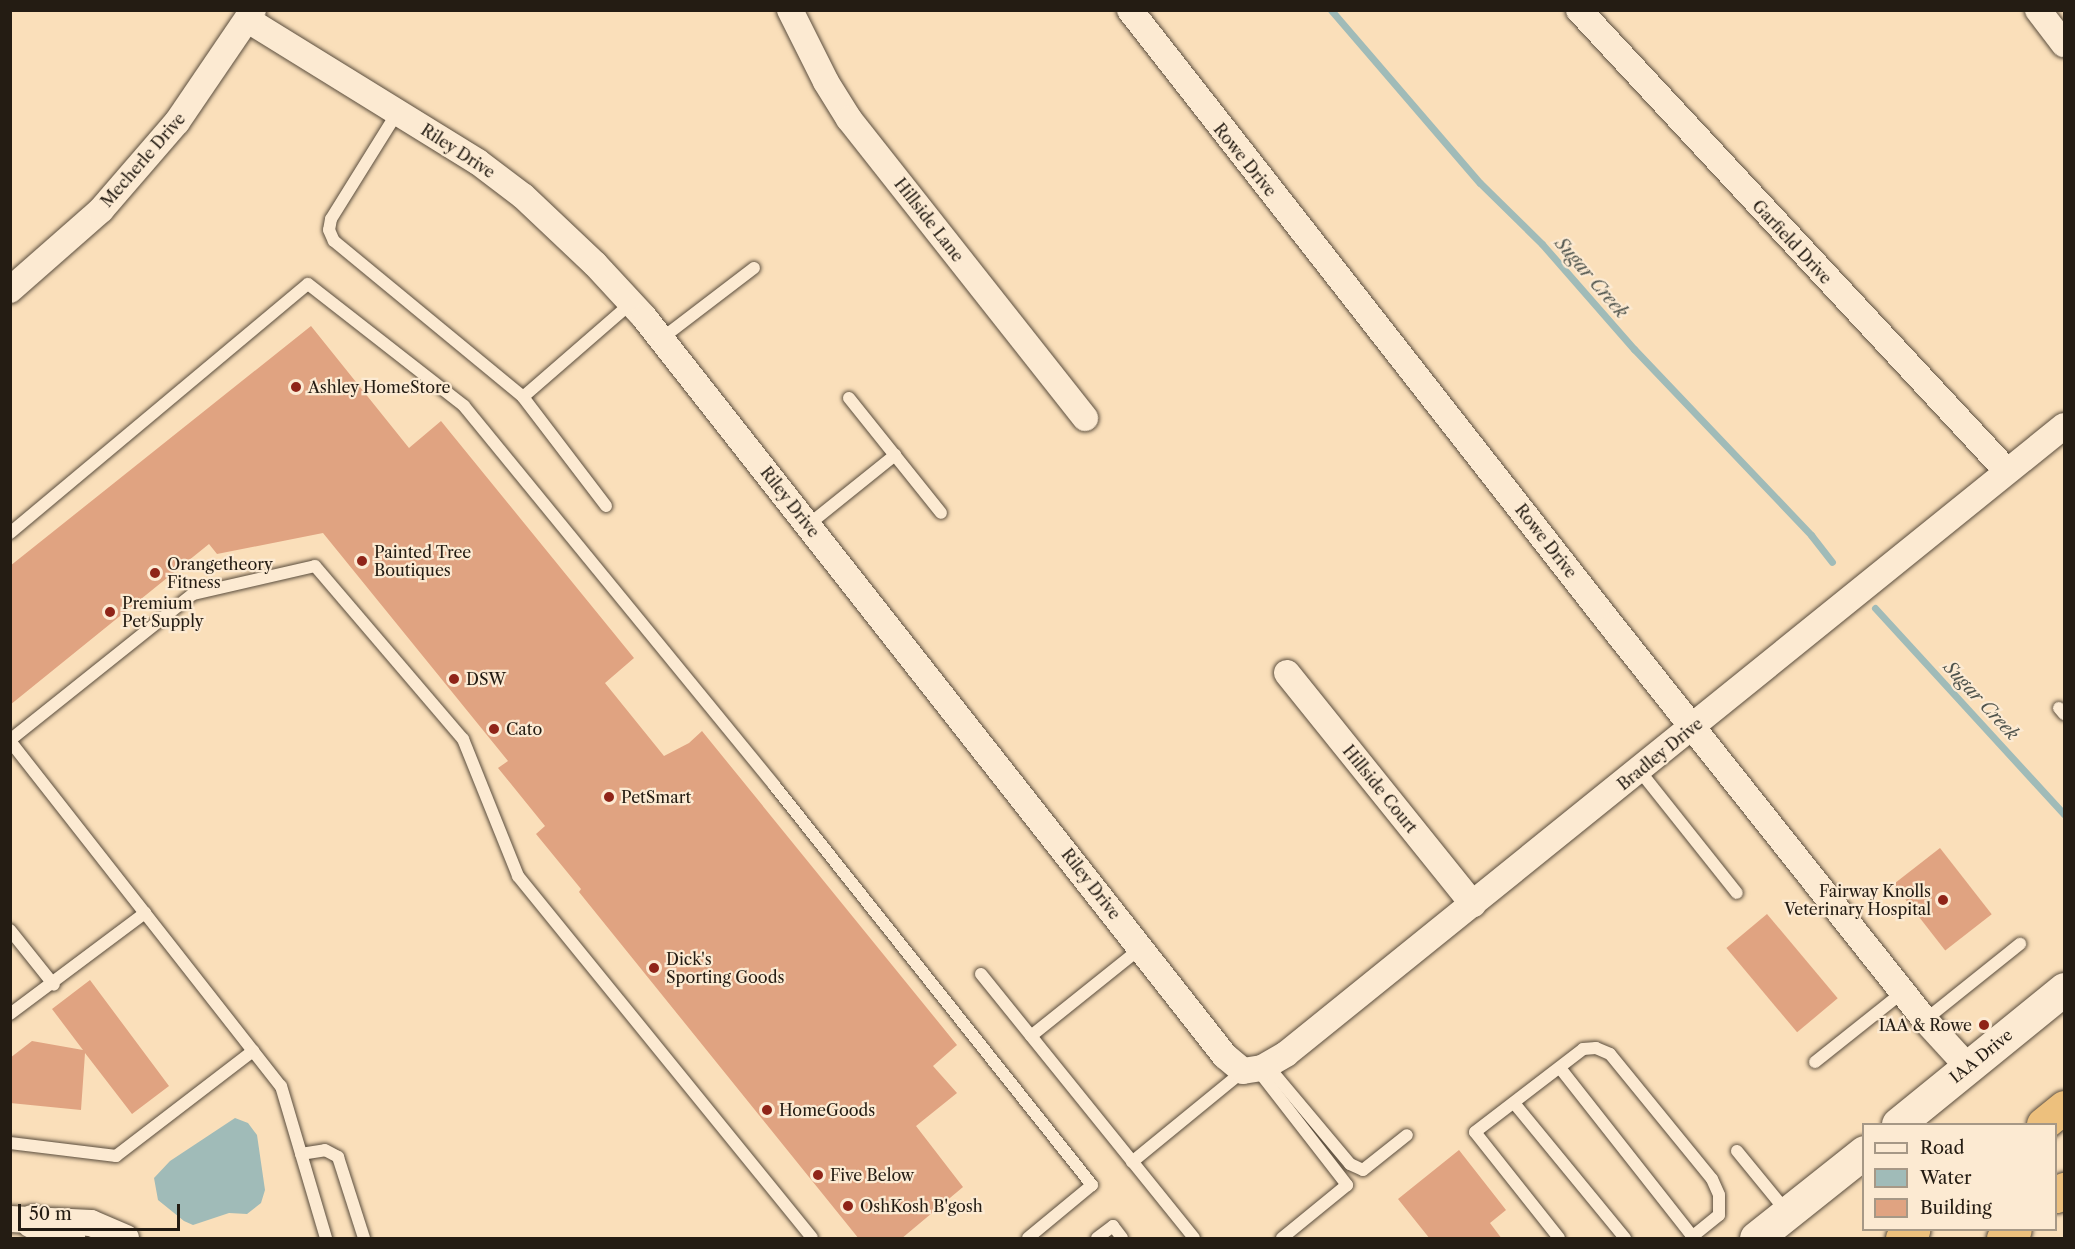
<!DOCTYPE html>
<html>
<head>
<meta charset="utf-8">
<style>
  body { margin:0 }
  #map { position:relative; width:2075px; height:1249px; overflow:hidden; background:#fadfba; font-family:"Libre Caslon Text",serif }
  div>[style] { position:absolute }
  .water>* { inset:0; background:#a0bbb8 }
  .stream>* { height:7px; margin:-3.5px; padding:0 3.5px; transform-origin:3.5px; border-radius:3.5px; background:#a0bbb8 }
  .building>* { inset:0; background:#e0a381; transform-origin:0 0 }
  .roads { filter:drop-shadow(0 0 2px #5a4d3d) drop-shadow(0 0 2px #5a4d3d) }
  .lane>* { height:12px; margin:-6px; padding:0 6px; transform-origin:6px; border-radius:6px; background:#fcead2 }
  .street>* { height:26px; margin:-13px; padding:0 13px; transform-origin:13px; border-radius:13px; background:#fcead2 }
  .secondary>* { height:33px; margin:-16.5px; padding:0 16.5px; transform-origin:16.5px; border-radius:16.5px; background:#fcead2 }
  .highway>* { height:33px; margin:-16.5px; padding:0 16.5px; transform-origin:16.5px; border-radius:16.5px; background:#edc07d }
  .dots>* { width:16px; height:16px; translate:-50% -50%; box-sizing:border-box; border:3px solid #fcead2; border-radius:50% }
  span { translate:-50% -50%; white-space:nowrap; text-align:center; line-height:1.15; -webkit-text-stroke:4.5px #fcead2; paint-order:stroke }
  .street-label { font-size:16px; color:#241c13 }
  .poi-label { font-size:16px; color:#241c13 }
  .left { translate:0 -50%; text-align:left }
  .right { translate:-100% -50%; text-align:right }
  .water-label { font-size:18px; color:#4f544d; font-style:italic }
  .frame { position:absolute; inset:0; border:12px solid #241c13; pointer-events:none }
  .legend { position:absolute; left:1862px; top:1123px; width:195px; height:108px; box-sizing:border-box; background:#fcead2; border:2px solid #a69886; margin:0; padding:8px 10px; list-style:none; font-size:18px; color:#241c13 }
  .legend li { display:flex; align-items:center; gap:12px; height:30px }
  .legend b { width:30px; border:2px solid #a69886 }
  .scale { position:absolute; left:18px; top:1204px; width:162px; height:27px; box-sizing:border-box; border:3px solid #241c13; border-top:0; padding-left:8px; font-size:18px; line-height:21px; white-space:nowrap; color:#241c13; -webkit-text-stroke:4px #fcead2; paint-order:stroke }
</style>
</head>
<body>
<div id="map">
  <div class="water">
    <i style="clip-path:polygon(235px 1118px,248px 1123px,257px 1135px,265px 1190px,261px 1203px,247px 1214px,229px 1213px,193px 1225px,184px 1221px,158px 1200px,154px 1178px,170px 1161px)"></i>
  </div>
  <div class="stream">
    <i style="left:1331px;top:10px;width:228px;rotate:49.3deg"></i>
    <i style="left:1480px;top:183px;width:87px;rotate:44.5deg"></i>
    <i style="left:1542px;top:244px;width:140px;rotate:48.8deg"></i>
    <i style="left:1634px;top:349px;width:257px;rotate:46.4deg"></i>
    <i style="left:1811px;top:535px;width:34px;rotate:52deg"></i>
    <i style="left:1875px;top:608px;width:280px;rotate:47.5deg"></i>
  </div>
  <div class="building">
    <i style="clip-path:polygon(311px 326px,409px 448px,441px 421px,634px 658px,605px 683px,664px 756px,689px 743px,702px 731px,957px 1045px,933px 1066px,957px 1093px,916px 1126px,963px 1187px,901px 1239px,859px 1239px,579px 892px,581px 889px,536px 834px,545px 826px,498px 768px,508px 761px,323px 533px,217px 554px,209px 544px,10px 705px,10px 566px)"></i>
    <i style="left:1940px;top:848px;width:84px;height:59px;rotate:52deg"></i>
    <i style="left:1767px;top:914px;width:110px;height:53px;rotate:50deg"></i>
    <i style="clip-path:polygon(90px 980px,169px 1086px,132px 1114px,85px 1053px,81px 1110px,10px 1103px,10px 1058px,32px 1041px,83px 1050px,52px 1009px)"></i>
    <i style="clip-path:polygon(1459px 1150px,1506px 1210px,1490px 1223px,1502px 1239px,1430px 1239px,1398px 1199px)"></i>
  </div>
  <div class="roads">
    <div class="lane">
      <i style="left:397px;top:113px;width:125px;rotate:121.9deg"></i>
      <i style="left:331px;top:219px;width:11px;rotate:100deg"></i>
      <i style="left:329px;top:230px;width:12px;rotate:66deg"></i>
      <i style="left:334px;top:241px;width:245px;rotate:39.5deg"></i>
      <i style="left:523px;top:397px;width:137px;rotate:52.7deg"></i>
      <i style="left:661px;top:339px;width:117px;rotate:-37.4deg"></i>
      <i style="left:523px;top:397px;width:143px;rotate:-41deg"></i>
      <i style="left:849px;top:398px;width:147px;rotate:51.3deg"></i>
      <i style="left:808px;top:525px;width:112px;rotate:-38.8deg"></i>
      <i style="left:10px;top:533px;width:388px;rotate:-39.9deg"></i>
      <i style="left:308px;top:284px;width:198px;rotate:38deg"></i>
      <i style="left:464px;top:406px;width:490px;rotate:50.7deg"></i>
      <i style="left:774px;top:785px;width:511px;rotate:51.52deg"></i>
      <i style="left:1092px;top:1185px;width:83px;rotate:140.4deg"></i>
      <i style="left:2059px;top:708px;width:8px;rotate:50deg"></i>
      <i style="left:10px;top:740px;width:234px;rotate:-38.6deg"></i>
      <i style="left:193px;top:594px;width:125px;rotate:-12.9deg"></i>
      <i style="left:315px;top:566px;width:228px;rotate:49.5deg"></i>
      <i style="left:463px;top:739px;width:148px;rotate:68.1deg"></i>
      <i style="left:518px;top:876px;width:466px;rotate:50.9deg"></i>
      <i style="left:10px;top:741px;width:439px;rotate:51.9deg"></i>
      <i style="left:281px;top:1086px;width:159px;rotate:73.5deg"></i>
      <i style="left:1639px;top:770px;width:157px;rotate:51.5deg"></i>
      <i style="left:10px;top:930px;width:70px;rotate:51.3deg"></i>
      <i style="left:981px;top:974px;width:339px;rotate:51.1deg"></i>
      <i style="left:10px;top:1014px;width:169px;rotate:-36.8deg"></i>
      <i style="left:1925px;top:1020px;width:122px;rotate:-38.7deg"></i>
      <i style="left:1031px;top:1036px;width:141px;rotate:-38.7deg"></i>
      <i style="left:1815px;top:1062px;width:112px;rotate:-38.5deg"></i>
      <i style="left:1267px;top:1065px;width:129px;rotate:50deg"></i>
      <i style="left:1350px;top:1164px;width:14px;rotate:25deg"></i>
      <i style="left:1363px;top:1170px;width:56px;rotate:-38.5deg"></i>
      <i style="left:1560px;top:1068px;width:215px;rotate:51.8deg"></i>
      <i style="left:1257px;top:1069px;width:147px;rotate:52.2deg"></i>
      <i style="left:1347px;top:1185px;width:84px;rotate:140.8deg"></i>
      <i style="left:1514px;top:1103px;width:175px;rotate:50.6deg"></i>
      <i style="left:10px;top:1143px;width:107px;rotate:7deg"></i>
      <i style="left:116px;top:1156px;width:173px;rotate:-37.5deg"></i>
      <i style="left:1737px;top:1151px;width:79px;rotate:50.7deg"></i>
      <i style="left:301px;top:1154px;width:24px;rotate:-9deg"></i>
      <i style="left:325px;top:1150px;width:15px;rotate:28deg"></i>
      <i style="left:338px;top:1157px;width:85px;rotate:72.2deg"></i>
      <i style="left:1132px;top:1162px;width:144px;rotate:-39.3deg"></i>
      <i style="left:1097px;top:1238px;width:20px;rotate:-37deg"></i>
      <i style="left:1113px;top:1226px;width:15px;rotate:53deg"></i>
      <i style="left:1559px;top:1238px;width:135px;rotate:-128.4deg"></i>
      <i style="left:1475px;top:1132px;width:136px;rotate:-37.5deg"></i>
      <i style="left:1583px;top:1049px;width:13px;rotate:-4deg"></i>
      <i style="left:1596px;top:1048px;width:15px;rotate:23deg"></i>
      <i style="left:1610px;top:1054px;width:161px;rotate:50.8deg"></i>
      <i style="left:1712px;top:1179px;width:17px;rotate:66deg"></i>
      <i style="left:1719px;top:1195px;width:20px;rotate:90deg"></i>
      <i style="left:1719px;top:1215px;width:36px;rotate:141deg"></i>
    </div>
    <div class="street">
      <i style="left:790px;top:10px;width:80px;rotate:63.4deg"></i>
      <i style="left:826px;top:82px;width:44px;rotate:58.1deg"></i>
      <i style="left:849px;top:119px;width:381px;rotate:51.7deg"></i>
      <i style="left:1130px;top:10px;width:782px;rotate:51.96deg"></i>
      <i style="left:1612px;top:626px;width:503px;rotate:51.54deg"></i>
      <i style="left:1925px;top:1020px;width:64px;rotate:47.5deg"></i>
      <i style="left:1579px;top:10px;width:629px;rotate:47.13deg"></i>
      <i style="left:2038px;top:10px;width:43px;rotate:52.6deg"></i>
      <i style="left:248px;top:20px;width:270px;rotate:31.7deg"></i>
      <i style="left:478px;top:162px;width:56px;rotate:37.1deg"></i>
      <i style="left:523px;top:196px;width:99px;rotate:43.4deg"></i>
      <i style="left:595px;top:264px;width:72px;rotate:47.2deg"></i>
      <i style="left:644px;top:317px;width:940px;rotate:51.83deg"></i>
      <i style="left:1225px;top:1056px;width:23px;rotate:40deg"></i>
      <i style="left:1243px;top:1071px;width:19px;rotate:-9deg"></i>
      <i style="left:1262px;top:1068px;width:28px;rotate:-30deg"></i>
      <i style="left:1286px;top:1054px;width:1000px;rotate:-38.91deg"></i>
      <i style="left:10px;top:290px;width:121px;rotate:-41.3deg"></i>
      <i style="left:101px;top:210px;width:116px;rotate:-49.2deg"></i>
      <i style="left:177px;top:122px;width:135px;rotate:-55.8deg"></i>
      <i style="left:1287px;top:673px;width:297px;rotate:51.2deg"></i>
      <i style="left:10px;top:1219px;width:81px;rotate:2.8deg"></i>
      <i style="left:91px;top:1223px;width:38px;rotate:23deg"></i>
    </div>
    <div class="secondary">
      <i style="left:1898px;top:1124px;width:214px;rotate:-39.1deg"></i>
      <i style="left:32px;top:1221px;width:40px;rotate:25deg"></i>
      <i style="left:1756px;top:1238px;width:138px;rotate:-38.5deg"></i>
    </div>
    <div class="highway">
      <i style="left:2043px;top:1124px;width:27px;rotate:-39deg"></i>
      <i style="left:2056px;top:1196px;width:11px;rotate:-41deg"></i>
      <i style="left:1902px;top:1238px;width:14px;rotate:-36deg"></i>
      <i style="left:2003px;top:1238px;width:14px;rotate:-34deg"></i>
    </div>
  </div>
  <div class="dots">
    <i style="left:296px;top:387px;background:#8f2418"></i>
    <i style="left:362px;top:561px;background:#8f2418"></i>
    <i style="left:155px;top:573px;background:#8f2418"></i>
    <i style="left:110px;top:612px;background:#8f2418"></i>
    <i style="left:454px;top:679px;background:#8f2418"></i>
    <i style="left:494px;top:729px;background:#8f2418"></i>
    <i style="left:609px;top:797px;background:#8f2418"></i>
    <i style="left:1943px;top:900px;background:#8f2418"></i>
    <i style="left:654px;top:968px;background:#8f2418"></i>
    <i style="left:1984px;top:1025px;background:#8f2418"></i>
    <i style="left:767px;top:1110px;background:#8f2418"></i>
    <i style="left:818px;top:1175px;background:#8f2418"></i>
    <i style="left:848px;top:1206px;background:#8f2418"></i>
  </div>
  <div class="street-label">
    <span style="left:458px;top:151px;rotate:33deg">Riley Drive</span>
    <span style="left:143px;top:160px;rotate:-49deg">Mecherle Drive</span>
    <span style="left:1245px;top:160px;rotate:51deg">Rowe Drive</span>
    <span style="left:929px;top:220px;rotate:52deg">Hillside Lane</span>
    <span style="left:1792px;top:242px;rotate:47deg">Garfield Drive</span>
    <span style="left:790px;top:502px;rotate:52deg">Riley Drive</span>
    <span style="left:1546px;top:541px;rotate:52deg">Rowe Drive</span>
    <span style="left:1660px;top:754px;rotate:-39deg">Bradley Drive</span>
    <span style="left:1380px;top:789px;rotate:51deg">Hillside Court</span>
    <span style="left:1091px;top:884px;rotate:52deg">Riley Drive</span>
    <span style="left:1981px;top:1056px;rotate:-39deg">IAA Drive</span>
  </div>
  <div class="poi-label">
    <span class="left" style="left:308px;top:387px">Ashley HomeStore</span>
    <span class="left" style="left:374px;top:561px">Painted Tree<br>Boutiques</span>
    <span class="left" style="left:167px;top:573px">Orangetheory<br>Fitness</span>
    <span class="left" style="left:122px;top:612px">Premium<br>Pet Supply</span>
    <span class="left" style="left:466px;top:679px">DSW</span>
    <span class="left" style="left:506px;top:729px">Cato</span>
    <span class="left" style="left:621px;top:797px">PetSmart</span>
    <span class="right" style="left:1931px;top:900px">Fairway Knolls<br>Veterinary Hospital</span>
    <span class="left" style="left:666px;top:968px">Dick's<br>Sporting Goods</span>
    <span class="right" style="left:1972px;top:1025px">IAA &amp; Rowe</span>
    <span class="left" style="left:779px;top:1110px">HomeGoods</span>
    <span class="left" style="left:830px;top:1175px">Five Below</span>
    <span class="left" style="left:860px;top:1206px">OshKosh B'gosh</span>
  </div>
  <div class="water-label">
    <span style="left:1591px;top:278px;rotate:49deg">Sugar Creek</span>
    <span style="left:1981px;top:701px;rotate:47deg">Sugar Creek</span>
  </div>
  <div class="frame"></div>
  <ul class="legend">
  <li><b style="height:8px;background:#fcead2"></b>Road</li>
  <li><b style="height:16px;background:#a0bbb8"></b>Water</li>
  <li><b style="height:16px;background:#e0a381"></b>Building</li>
  </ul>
  <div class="scale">50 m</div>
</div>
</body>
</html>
